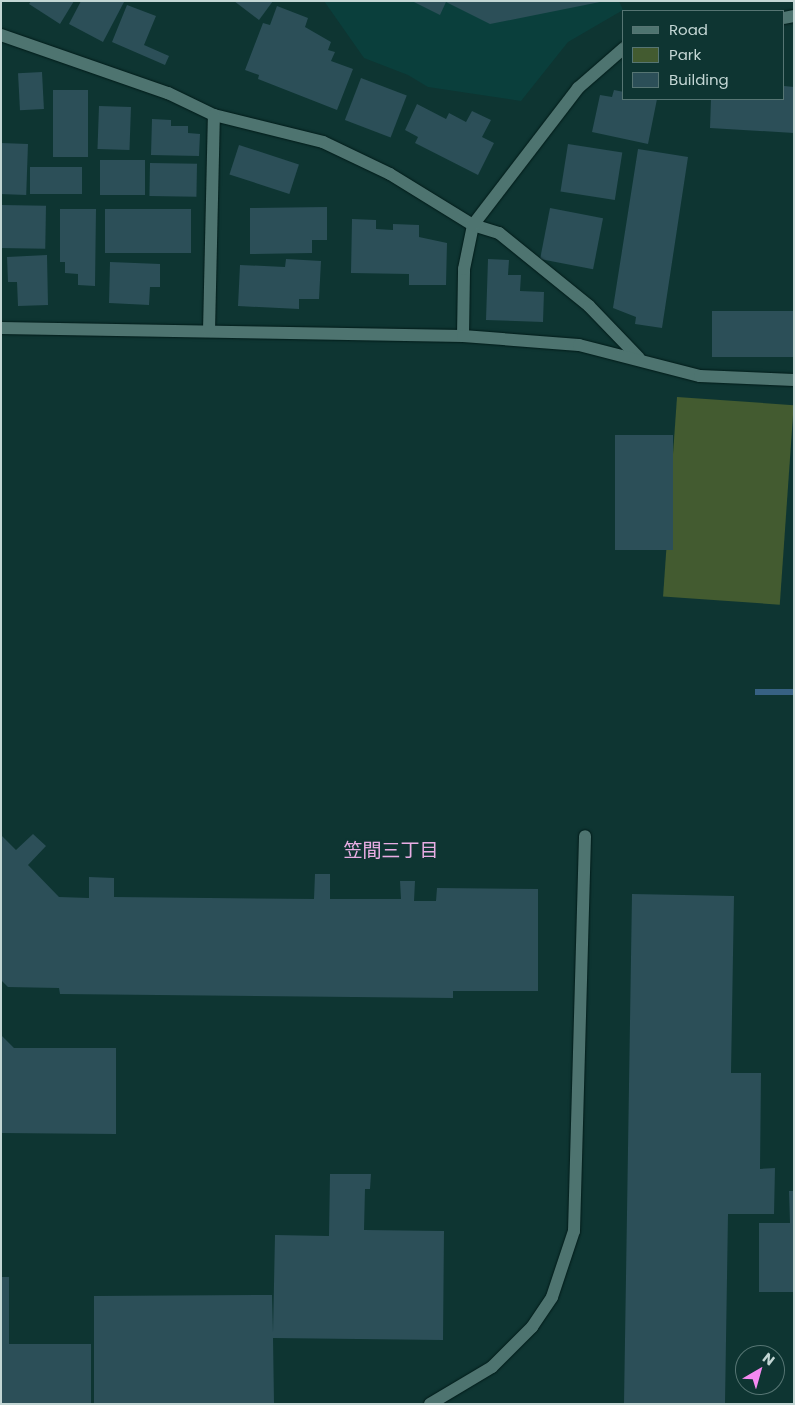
<!DOCTYPE html>
<html>
<head>
<meta charset="utf-8">
<style>
  body { margin:0 }
  #map { position:relative; width:795px; height:1405px; overflow:hidden; background:#0e3532; font-family:Poppins,"Noto Sans JP",sans-serif }
  div>[style] { position:absolute }
  .built>* { inset:0; background:#0a3f3c }
  .green>* { inset:0; background:#435b30; transform-origin:0 0 }
  .water>* { inset:0; background:#376183; transform-origin:0 0 }
  .building>* { inset:0; background:#2c4f58; transform-origin:0 0 }
  .roads { filter:drop-shadow(0 0 1px #001b19) drop-shadow(0 0 1px #001b19) }
  .pedestrian>* { height:12px; margin:-6px; padding:0 6px; transform-origin:6px; border-radius:6px; background:#4e7470 }
  .minor>* { height:12px; margin:-6px; padding:0 6px; transform-origin:6px; border-radius:6px; background:#4e7470 }
  span { translate:-50% -50%; white-space:nowrap; text-align:center; line-height:1.15; -webkit-text-stroke:4px #0e3532; paint-order:stroke }
  .neighbourhood-label { font-size:19px; color:#e8ade4 }
  .frame { position:absolute; inset:0; border:2px solid #c3d6d4; pointer-events:none }
  .legend { position:absolute; left:622px; top:10px; width:162px; height:90px; box-sizing:border-box; background:#0e3532; border:1px solid #567573; margin:0; padding:6px 9px; list-style:none; font-size:15px; color:#c3d6d4 }
  .legend li { display:flex; align-items:center; gap:10px; height:25px }
  .legend b { width:25px; border:1px solid #567573 }
  .north { position:absolute; left:735px; top:1345px; width:50px; height:50px; box-sizing:border-box; background:#0e3532; border:1px solid #567573; border-radius:50%; rotate:38deg; font-size:14px; font-weight:700; line-height:20px; text-align:center; color:#c3d6d4 }
  .north::after { content:''; display:block; margin:auto; width:18px; height:22px; background:#f489f0; clip-path:polygon(50% 0,100% 100%,50% 72%,0 100%) }
</style>
</head>
<body>
<div id="map">
  <div class="built">
    <i style="clip-path:polygon(324px 1px,619px 1px,623px 10px,568px 42px,521px 101px,428px 87px,408px 75px,364px 58px)"></i>
  </div>
  <div class="green">
    <i style="left:677px;top:397px;width:117px;height:200px;rotate:4deg"></i>
  </div>
  <div class="water">
    <i style="left:755px;top:689px;width:39px;height:6px"></i>
  </div>
  <div class="building">
    <i style="clip-path:polygon(31px 1px,74px 1px,60px 24px,29px 4px)"></i>
    <i style="clip-path:polygon(81px 1px,124px 2px,103px 42px,69px 24px)"></i>
    <i style="clip-path:polygon(234px 1px,273px 1px,259px 20px)"></i>
    <i style="clip-path:polygon(412px 1px,599px 1px,600px 2px,490px 24px,446px 2px,440px 15px)"></i>
    <i style="clip-path:polygon(127px 5px,156px 16px,144px 45px,169px 56px,165px 65px,112px 42px)"></i>
    <i style="clip-path:polygon(277px 6px,308px 18px,305px 27px,331px 42px,328px 50px,335px 52px,331px 61px,353px 69px,337px 110px,258px 79px,259px 75px,245px 70px,263px 23px,270px 25px)"></i>
    <i style="left:42px;top:72px;width:37px;height:24px;rotate:87deg"></i>
    <i style="left:361px;top:78px;width:49px;height:45px;rotate:21deg"></i>
    <i style="clip-path:polygon(784px 86px,794px 87px,794px 133px,710px 128px,711px 99px,784px 99px)"></i>
    <i style="left:53px;top:90px;width:35px;height:67px"></i>
    <i style="clip-path:polygon(614px 90px,624px 92px,624px 99px,657px 99px,648px 144px,592px 132px,600px 95px,612px 97px)"></i>
    <i style="clip-path:polygon(417px 104px,446px 119px,449px 113px,466px 122px,472px 111px,491px 120px,482px 137px,494px 143px,478px 175px,415px 143px,418px 137px,405px 130px)"></i>
    <i style="left:99px;top:106px;width:32px;height:43px;rotate:2deg"></i>
    <i style="clip-path:polygon(152px 119px,171px 120px,171px 126px,188px 126px,188px 133px,200px 134px,199px 156px,151px 155px)"></i>
    <i style="left:1px;top:143px;width:27px;height:51px;rotate:2deg"></i>
    <i style="left:568px;top:144px;width:55px;height:48px;rotate:9deg"></i>
    <i style="left:239px;top:145px;width:63px;height:31px;rotate:18deg"></i>
    <i style="clip-path:polygon(638px 149px,688px 157px,662px 328px,635px 324px,636px 317px,613px 308px)"></i>
    <i style="left:145px;top:160px;width:35px;height:45px;rotate:90deg"></i>
    <i style="left:150px;top:163px;width:47px;height:33px;rotate:1deg"></i>
    <i style="left:30px;top:167px;width:52px;height:27px"></i>
    <i style="left:1px;top:205px;width:45px;height:43px;rotate:1deg"></i>
    <i style="clip-path:polygon(327px 207px,327px 240px,312px 240px,312px 253px,250px 254px,250px 208px)"></i>
    <i style="left:550px;top:208px;width:54px;height:52px;rotate:11deg"></i>
    <i style="clip-path:polygon(60px 209px,96px 209px,95px 286px,78px 285px,78px 274px,65px 273px,65px 262px,60px 262px)"></i>
    <i style="left:105px;top:209px;width:86px;height:44px"></i>
    <i style="clip-path:polygon(352px 219px,376px 220px,376px 229px,393px 230px,393px 224px,419px 225px,419px 237px,447px 243px,446px 285px,409px 285px,409px 274px,351px 273px)"></i>
    <i style="clip-path:polygon(47px 255px,48px 305px,18px 306px,17px 282px,8px 282px,7px 257px)"></i>
    <i style="clip-path:polygon(286px 259px,321px 261px,319px 299px,299px 299px,299px 309px,238px 306px,240px 265px,285px 267px)"></i>
    <i style="clip-path:polygon(488px 259px,509px 260px,508px 275px,521px 275px,520px 291px,544px 292px,543px 322px,486px 320px)"></i>
    <i style="clip-path:polygon(110px 262px,160px 264px,160px 287px,150px 287px,149px 305px,109px 303px)"></i>
    <i style="left:794px;top:311px;width:46px;height:82px;rotate:90deg"></i>
    <i style="left:615px;top:435px;width:58px;height:115px"></i>
    <i style="clip-path:polygon(33px 834px,46px 846px,28px 865px,59px 897px,89px 898px,89px 877px,114px 878px,114px 897px,314px 899px,315px 874px,330px 874px,330px 899px,401px 899px,400px 881px,415px 881px,414px 901px,436px 901px,437px 888px,538px 889px,538px 991px,453px 991px,453px 998px,60px 994px,59px 988px,8px 987px,1px 980px,1px 835px,16px 850px)"></i>
    <i style="clip-path:polygon(632px 894px,734px 896px,731px 1073px,761px 1073px,760px 1169px,775px 1168px,774px 1214px,728px 1214px,725px 1404px,624px 1404px)"></i>
    <i style="clip-path:polygon(1px 1035px,14px 1048px,116px 1048px,116px 1134px,1px 1133px)"></i>
    <i style="clip-path:polygon(330px 1174px,371px 1174px,370px 1189px,365px 1189px,364px 1230px,444px 1231px,443px 1340px,273px 1338px,274px 1403px,94px 1404px,94px 1296px,272px 1295px,273px 1333px,275px 1235px,329px 1236px)"></i>
    <i style="clip-path:polygon(789px 1191px,794px 1191px,794px 1292px,759px 1292px,759px 1223px,790px 1223px)"></i>
    <i style="clip-path:polygon(1px 1277px,9px 1277px,9px 1344px,91px 1344px,91px 1404px,1px 1404px)"></i>
  </div>
  <div class="roads">
    <div class="pedestrian">
      <i style="left:463px;top:336px;width:67px;rotate:-89.1deg"></i>
      <i style="left:464px;top:269px;width:45px;rotate:-78.4deg"></i>
    </div>
    <div class="minor">
      <i style="left:784px;top:18px;width:10px;rotate:-11deg"></i>
      <i style="left:1px;top:35px;width:177px;rotate:19.2deg"></i>
      <i style="left:168px;top:93px;width:51px;rotate:25.6deg"></i>
      <i style="left:214px;top:115px;width:112px;rotate:13.9deg"></i>
      <i style="left:323px;top:142px;width:74px;rotate:25.5deg"></i>
      <i style="left:390px;top:174px;width:97px;rotate:31.6deg"></i>
      <i style="left:473px;top:225px;width:27px;rotate:17deg"></i>
      <i style="left:499px;top:233px;width:116px;rotate:39deg"></i>
      <i style="left:589px;top:306px;width:72px;rotate:46.1deg"></i>
      <i style="left:473px;top:225px;width:173px;rotate:-52.5deg"></i>
      <i style="left:578px;top:88px;width:61px;rotate:-41deg"></i>
      <i style="left:1px;top:328px;width:462px;rotate:1deg"></i>
      <i style="left:463px;top:336px;width:116px;rotate:4.4deg"></i>
      <i style="left:579px;top:345px;width:125px;rotate:14.4deg"></i>
      <i style="left:700px;top:376px;width:94px;rotate:2.4deg"></i>
      <i style="left:209px;top:331px;width:216px;rotate:-88.7deg"></i>
      <i style="left:430px;top:1404px;width:72px;rotate:-30.8deg"></i>
      <i style="left:492px;top:1367px;width:57px;rotate:-45deg"></i>
      <i style="left:532px;top:1327px;width:36px;rotate:-56deg"></i>
      <i style="left:552px;top:1297px;width:70px;rotate:-71.6deg"></i>
      <i style="left:574px;top:1231px;width:395px;rotate:-88.4deg"></i>
    </div>
  </div>
  <div class="neighbourhood-label">
    <span style="left:391px;top:851px">笠間三丁目</span>
  </div>
  <div class="frame"></div>
  <ul class="legend">
  <li><b style="height:6px;background:#4e7470"></b>Road</li>
  <li><b style="height:14px;background:#435b30"></b>Park</li>
  <li><b style="height:14px;background:#2c4f58"></b>Building</li>
  </ul>
  <div class="north">N</div>
</div>
</body>
</html>
